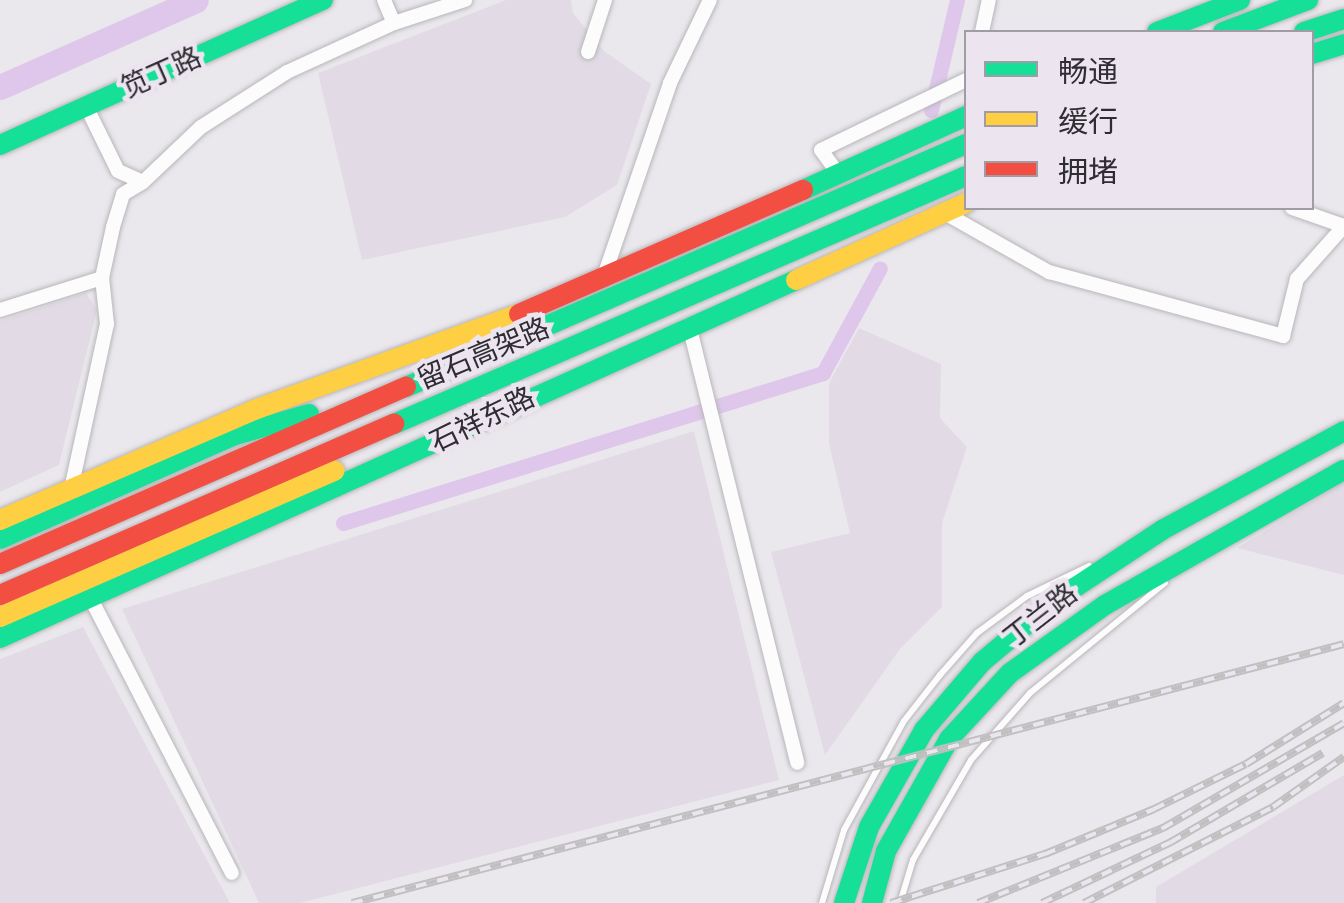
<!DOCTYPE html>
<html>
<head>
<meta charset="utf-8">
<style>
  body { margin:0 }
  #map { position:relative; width:1344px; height:903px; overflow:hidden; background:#ebe8ed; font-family:"PT Sans Narrow","Noto Sans SC",sans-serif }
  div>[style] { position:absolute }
  .built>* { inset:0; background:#e2dbe6 }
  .canal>* { height:15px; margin:-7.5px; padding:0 7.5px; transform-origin:7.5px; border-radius:7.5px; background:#dec7eb }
  .river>* { height:25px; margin:-12.5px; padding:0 12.5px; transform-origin:12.5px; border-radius:12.5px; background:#dec7eb }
  .roads { filter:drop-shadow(0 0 2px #b8b6ba) drop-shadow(0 0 2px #b8b6ba) }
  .lane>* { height:6px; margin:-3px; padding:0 3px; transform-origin:3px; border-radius:3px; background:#fcfcfc }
  .street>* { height:14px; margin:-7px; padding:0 7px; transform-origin:7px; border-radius:7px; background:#fcfcfc }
  .fast>* { height:20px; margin:-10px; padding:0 10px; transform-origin:10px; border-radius:10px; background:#16e098 }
  .slow>* { height:20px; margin:-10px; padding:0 10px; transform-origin:10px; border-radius:10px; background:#ffcf43 }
  .jam>* { height:20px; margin:-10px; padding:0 10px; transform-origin:10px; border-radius:10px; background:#f24e42 }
  .rail>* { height:8px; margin-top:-4px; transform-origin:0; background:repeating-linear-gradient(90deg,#ece5f0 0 11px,#c0c0c1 0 22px); box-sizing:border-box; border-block:2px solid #c0c0c1 }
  span { translate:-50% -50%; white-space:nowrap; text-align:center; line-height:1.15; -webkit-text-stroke:9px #ece5f0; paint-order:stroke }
  .street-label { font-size:28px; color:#2f2d31 }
  .legend { position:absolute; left:964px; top:30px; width:350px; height:180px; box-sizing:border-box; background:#ece5f0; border:2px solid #a09ba4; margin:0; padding:12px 18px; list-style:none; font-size:30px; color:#2f2d31 }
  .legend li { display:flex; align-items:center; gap:20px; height:50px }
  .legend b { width:50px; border:2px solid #a09ba4 }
</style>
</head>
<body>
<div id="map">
  <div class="built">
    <i style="clip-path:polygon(506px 0,571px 0,573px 13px,604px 51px,651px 84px,617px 185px,565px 217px,362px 260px,318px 73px)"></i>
    <i style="clip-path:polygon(86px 293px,97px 310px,59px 465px,0 492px,0 321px)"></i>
    <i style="clip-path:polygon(859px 328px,941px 364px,940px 418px,967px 447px,942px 523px,942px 607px,900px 649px,825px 755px,771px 552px,850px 533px,829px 444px,829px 383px)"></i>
    <i style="clip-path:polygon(694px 431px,779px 780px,300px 903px,259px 903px,122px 609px)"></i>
    <i style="clip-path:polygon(1344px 482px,1344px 575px,1237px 548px)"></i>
    <i style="clip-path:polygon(83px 627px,230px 903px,0 903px,0 659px)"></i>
    <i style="clip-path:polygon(1344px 775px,1344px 903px,1156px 903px,1156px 887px)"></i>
  </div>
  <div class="canal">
    <i style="left:931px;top:110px;width:113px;rotate:-76.7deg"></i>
    <i style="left:343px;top:523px;width:503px;rotate:-17.35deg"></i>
    <i style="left:823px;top:373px;width:119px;rotate:-61.5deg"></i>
  </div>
  <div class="river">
    <i style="left:0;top:87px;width:214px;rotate:-23.9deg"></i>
  </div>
  <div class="roads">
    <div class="lane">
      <i style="left:822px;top:903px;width:76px;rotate:-73.2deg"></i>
      <i style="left:844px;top:830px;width:124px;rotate:-61.2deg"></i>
      <i style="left:904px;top:721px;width:58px;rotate:-52deg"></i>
      <i style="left:940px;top:675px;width:56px;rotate:-48.6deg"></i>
      <i style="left:977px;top:633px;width:62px;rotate:-36.5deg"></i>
      <i style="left:1027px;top:596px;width:69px;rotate:-25.8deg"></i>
      <i style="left:900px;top:903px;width:45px;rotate:-73.2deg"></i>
      <i style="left:913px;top:860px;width:116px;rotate:-59.9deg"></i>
      <i style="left:971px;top:760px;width:89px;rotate:-48.6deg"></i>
      <i style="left:1030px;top:693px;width:174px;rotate:-39.2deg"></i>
    </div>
    <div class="street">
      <i style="left:384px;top:0;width:25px;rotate:67deg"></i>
      <i style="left:394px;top:23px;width:75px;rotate:-17.9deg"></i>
      <i style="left:982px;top:32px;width:33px;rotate:-78deg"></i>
      <i style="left:588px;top:52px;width:55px;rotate:-71.9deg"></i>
      <i style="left:86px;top:106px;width:72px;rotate:63.8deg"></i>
      <i style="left:118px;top:171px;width:27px;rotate:24deg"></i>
      <i style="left:143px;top:182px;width:80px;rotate:-43.5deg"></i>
      <i style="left:201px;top:127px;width:102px;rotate:-32.6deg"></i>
      <i style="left:287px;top:72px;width:118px;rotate:-24.6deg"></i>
      <i style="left:837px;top:172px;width:27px;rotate:-126deg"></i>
      <i style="left:821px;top:150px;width:161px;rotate:-25.8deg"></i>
      <i style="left:1292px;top:208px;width:55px;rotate:19.1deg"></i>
      <i style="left:945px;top:213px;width:120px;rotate:29.6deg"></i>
      <i style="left:1049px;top:272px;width:243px;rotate:15.3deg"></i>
      <i style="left:1283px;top:336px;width:59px;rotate:-76.2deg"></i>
      <i style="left:1297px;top:279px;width:71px;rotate:-48.4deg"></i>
      <i style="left:603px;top:279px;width:207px;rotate:-71.1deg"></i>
      <i style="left:670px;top:83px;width:92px;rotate:-64.3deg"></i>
      <i style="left:0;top:310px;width:107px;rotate:-17.4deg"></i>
      <i style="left:689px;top:325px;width:451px;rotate:76.1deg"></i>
      <i style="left:71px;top:489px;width:169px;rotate:-77.7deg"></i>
      <i style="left:107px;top:324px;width:46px;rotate:-96.2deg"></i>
      <i style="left:102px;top:278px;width:52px;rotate:-77.8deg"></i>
      <i style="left:113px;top:227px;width:34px;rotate:-73deg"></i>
      <i style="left:123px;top:194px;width:23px;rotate:-31deg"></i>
      <i style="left:91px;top:599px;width:308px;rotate:62.8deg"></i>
    </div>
    <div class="fast">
      <i style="left:1157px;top:32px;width:89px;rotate:-21.1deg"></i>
      <i style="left:1223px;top:32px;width:91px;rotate:-20.6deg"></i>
      <i style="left:1304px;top:32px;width:42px;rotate:-18deg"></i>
      <i style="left:1312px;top:54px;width:34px;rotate:-17deg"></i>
      <i style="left:0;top:145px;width:354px;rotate:-24.2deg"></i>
      <i style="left:803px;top:190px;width:179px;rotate:-24.4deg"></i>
      <i style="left:406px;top:387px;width:610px;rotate:-23.46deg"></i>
      <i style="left:394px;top:424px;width:623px;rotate:-23.44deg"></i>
      <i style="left:0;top:539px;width:254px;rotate:-23.9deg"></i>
      <i style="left:232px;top:436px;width:80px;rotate:-15.9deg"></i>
      <i style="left:0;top:638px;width:873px;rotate:-24.22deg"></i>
      <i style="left:844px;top:903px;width:80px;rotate:-71.8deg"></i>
      <i style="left:869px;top:827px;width:112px;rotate:-60.4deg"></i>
      <i style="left:924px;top:730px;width:89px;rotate:-49.5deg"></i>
      <i style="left:982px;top:662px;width:97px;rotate:-40deg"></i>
      <i style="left:1056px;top:600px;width:127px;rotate:-33.4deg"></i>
      <i style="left:1162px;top:530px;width:207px;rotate:-28.5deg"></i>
      <i style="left:872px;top:903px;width:54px;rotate:-74.9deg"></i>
      <i style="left:886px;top:851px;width:129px;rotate:-60.6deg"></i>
      <i style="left:949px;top:739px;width:90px;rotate:-47.3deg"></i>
      <i style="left:1010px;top:673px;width:117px;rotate:-35.6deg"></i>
      <i style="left:1105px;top:605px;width:274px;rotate:-29.5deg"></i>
    </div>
    <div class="slow">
      <i style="left:796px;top:280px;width:187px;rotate:-24.4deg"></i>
      <i style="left:0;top:520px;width:277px;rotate:-23.4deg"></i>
      <i style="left:254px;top:410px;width:282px;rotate:-19.9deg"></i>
      <i style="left:0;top:617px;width:365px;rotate:-23.6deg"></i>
    </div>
    <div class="jam">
      <i style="left:519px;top:314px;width:310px;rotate:-23.6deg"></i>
      <i style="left:0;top:564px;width:443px;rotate:-23.6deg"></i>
      <i style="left:0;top:595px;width:430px;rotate:-23.5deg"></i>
    </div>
  </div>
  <div class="rail">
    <i style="left:352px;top:903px;width:1025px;rotate:-14.63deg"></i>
    <i style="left:891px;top:903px;width:162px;rotate:-17.7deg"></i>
    <i style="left:1045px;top:854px;width:118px;rotate:-22.4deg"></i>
    <i style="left:1154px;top:809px;width:102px;rotate:-26.1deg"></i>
    <i style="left:1246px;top:764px;width:115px;rotate:-31.9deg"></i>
    <i style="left:978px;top:903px;width:200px;rotate:-22.1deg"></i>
    <i style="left:1163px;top:828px;width:209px;rotate:-30.1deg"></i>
    <i style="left:1042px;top:903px;width:143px;rotate:-25.3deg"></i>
    <i style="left:1171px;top:842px;width:176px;rotate:-30.4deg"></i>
    <i style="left:1084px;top:903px;width:212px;rotate:-26.9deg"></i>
    <i style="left:1273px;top:807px;width:87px;rotate:-35.2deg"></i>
  </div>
  <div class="street-label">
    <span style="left:161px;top:72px;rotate:-24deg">笕丁路</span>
    <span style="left:483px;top:353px;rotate:-23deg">留石高架路</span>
    <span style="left:482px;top:419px;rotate:-26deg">石祥东路</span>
    <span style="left:1040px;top:615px;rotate:-38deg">丁兰路</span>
  </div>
  <ul class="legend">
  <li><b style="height:12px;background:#16e098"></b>畅通</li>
  <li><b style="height:12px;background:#ffcf43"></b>缓行</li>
  <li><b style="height:12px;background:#f24e42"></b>拥堵</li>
  </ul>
</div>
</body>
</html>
